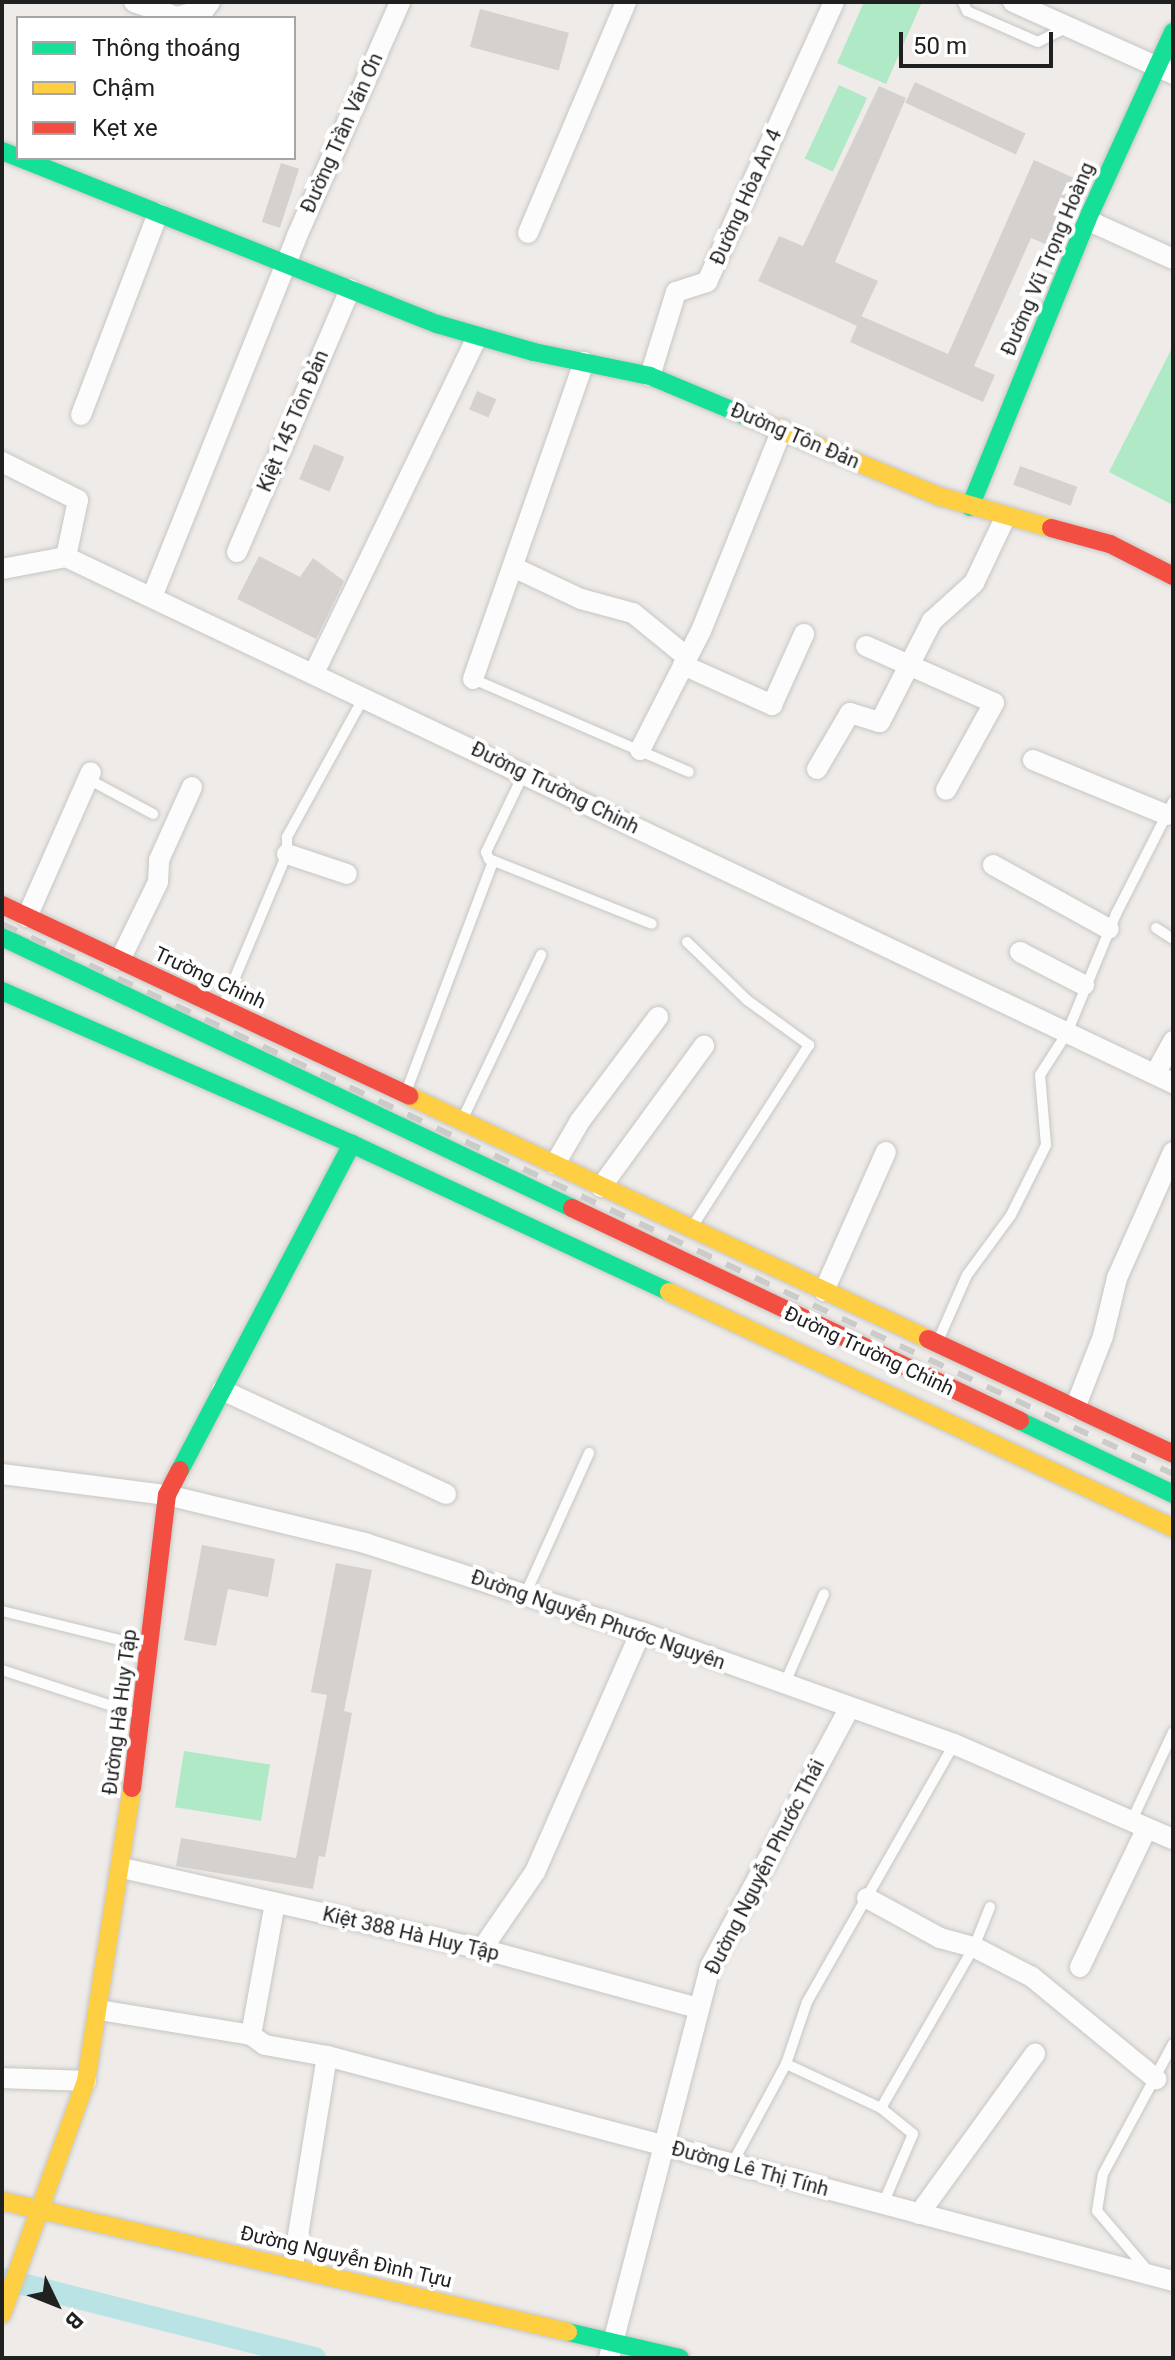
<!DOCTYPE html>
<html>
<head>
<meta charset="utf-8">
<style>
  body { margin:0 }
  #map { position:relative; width:1175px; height:2360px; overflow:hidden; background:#eeebe8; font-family:Roboto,sans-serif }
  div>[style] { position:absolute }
  .pitch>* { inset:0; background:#afe9c6; transform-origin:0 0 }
  .canal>* { height:22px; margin:-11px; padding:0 11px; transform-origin:11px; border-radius:11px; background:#b9e3e4 }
  .building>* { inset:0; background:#d5d1cf; transform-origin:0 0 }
  .roads { filter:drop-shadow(0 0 2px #c7c6c4) drop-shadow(0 0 2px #c7c6c4) }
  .lane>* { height:10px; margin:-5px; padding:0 5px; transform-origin:5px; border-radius:5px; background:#fcfcfc }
  .street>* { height:20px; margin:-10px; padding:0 10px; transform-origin:10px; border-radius:10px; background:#fcfcfc }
  .fast>* { height:18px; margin:-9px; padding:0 9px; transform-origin:9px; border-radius:9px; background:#16e098 }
  .slow>* { height:18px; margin:-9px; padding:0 9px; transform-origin:9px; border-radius:9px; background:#ffcf43 }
  .jam>* { height:18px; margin:-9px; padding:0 9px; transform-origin:9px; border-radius:9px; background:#f24e42 }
  .rail>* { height:6px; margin-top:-3px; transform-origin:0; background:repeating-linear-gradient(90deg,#cbcbca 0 16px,transparent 0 32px) }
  span { translate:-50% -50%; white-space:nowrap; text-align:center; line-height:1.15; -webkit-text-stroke:8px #fff; paint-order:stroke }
  .street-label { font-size:20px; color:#202020 }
  .frame { position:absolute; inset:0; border:4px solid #202020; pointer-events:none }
  .legend { position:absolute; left:16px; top:16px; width:280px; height:144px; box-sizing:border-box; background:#fff; border:2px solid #a6a6a6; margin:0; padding:10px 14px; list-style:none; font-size:24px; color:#202020 }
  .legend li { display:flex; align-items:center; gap:16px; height:40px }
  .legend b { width:40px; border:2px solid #a6a6a6 }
  .north { position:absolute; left:16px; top:2264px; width:80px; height:80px; -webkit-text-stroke:6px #fff; paint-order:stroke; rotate:133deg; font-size:22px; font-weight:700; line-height:32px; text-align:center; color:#202020 }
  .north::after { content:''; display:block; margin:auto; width:28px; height:36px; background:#202020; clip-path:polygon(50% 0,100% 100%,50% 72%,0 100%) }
  .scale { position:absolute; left:899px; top:32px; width:154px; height:36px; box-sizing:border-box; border:4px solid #202020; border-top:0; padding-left:10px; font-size:24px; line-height:28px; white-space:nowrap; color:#202020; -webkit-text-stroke:6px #fff; paint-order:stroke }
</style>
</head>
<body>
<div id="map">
  <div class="pitch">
    <i style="clip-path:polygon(864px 2px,922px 2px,886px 84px,837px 63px)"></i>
    <i style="left:839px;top:85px;width:31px;height:81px;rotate:25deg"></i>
    <i style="clip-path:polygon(1173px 346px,1173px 505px,1109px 472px)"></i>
    <i style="left:184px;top:1751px;width:87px;height:57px;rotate:9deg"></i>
  </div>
  <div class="canal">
    <i style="left:2px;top:2279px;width:323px;rotate:14.2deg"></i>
  </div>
  <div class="building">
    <i style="left:480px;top:9px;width:92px;height:39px;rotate:15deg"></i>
    <i style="left:915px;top:82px;width:122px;height:23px;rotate:25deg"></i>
    <i style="clip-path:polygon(879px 86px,906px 98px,835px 262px,878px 281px,857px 326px,758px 281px,779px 236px,803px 246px)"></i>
    <i style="clip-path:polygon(1034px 160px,1085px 183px,1057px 249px,1031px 238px,974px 366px,995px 375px,983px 402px,850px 342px,861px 316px,948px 354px)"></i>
    <i style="left:281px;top:163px;width:19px;height:62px;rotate:18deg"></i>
    <i style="left:477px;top:391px;width:21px;height:20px;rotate:23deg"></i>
    <i style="left:314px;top:444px;width:33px;height:38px;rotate:23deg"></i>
    <i style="left:1020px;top:466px;width:61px;height:20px;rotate:20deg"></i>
    <i style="clip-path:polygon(259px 556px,300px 577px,313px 558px,344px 581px,316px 639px,237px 599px)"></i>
    <i style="clip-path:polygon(202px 1545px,275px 1559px,268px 1597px,228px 1589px,216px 1646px,184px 1640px)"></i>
    <i style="clip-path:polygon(336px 1563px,372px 1570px,344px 1711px,352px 1713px,325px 1857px,319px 1856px,313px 1889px,176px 1866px,181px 1838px,296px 1858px,327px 1695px,311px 1692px)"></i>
  </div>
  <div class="roads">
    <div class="lane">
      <i style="left:963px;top:2px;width:10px;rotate:66deg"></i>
      <i style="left:967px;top:11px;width:77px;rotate:23.6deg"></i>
      <i style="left:1038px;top:42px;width:34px;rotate:-27deg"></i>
      <i style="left:473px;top:679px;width:235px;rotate:23.3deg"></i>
      <i style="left:524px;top:773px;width:88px;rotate:115.7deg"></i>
      <i style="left:486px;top:852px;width:8px;rotate:67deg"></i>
      <i style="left:489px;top:859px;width:175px;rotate:21.7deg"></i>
      <i style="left:88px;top:779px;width:74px;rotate:28.3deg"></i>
      <i style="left:1156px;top:928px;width:20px;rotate:33deg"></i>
      <i style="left:687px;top:942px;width:83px;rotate:44deg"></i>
      <i style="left:747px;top:1000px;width:77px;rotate:36deg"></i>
      <i style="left:809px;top:1045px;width:216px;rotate:122.7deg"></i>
      <i style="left:223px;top:1006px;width:165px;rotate:-67.2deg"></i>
      <i style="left:287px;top:854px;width:17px;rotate:-90deg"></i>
      <i style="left:287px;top:837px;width:160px;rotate:-61.2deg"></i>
      <i style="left:406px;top:1092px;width:246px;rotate:-69.3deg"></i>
      <i style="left:463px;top:1118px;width:181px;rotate:-64.4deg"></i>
      <i style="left:937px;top:1343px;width:74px;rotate:-66.2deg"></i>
      <i style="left:967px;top:1275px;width:74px;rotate:-53.7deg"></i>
      <i style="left:1011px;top:1215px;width:78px;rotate:-63.4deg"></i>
      <i style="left:1046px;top:1145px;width:70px;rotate:-94.9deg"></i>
      <i style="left:1040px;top:1075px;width:50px;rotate:-57.3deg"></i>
      <i style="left:1067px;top:1033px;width:129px;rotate:-67.6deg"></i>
      <i style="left:1116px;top:914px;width:126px;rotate:-63deg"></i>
      <i style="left:525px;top:1595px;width:156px;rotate:-65.7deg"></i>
      <i style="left:2px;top:1611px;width:147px;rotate:13.8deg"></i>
      <i style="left:2px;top:1670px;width:145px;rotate:18.1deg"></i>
      <i style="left:785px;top:1683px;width:97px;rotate:-66.3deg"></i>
      <i style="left:1132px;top:1820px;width:97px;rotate:-65deg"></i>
      <i style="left:881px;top:2108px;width:105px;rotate:-155.1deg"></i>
      <i style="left:786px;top:2064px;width:65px;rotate:-71.3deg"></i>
      <i style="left:807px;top:2002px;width:297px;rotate:-60.3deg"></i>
      <i style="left:732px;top:2164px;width:114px;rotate:-61.6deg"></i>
      <i style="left:883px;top:2204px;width:76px;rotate:-66.8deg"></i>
      <i style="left:913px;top:2134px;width:41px;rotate:-140.9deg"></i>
      <i style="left:881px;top:2108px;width:186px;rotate:-60deg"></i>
      <i style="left:974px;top:1947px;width:43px;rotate:-68.2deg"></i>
      <i style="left:1149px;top:2272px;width:80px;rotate:-130.4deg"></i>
      <i style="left:1097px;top:2211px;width:37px;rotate:-81deg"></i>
      <i style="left:1103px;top:2174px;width:148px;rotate:-61.7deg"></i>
    </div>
    <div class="street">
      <i style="left:134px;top:2px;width:46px;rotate:19.2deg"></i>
      <i style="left:177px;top:17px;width:28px;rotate:-15deg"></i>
      <i style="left:204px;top:10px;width:10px;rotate:-53deg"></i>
      <i style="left:1013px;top:2px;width:175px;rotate:24.2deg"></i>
      <i style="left:1087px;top:220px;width:94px;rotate:24.4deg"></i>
      <i style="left:528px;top:233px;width:251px;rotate:-67deg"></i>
      <i style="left:650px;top:376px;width:88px;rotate:-72.8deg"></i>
      <i style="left:676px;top:292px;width:33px;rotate:-18deg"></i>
      <i style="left:707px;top:282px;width:307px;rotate:-65.6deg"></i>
      <i style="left:81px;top:415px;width:216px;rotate:-69.1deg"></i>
      <i style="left:2px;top:462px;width:85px;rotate:26.6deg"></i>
      <i style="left:78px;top:500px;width:58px;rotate:101.9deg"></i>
      <i style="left:66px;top:557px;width:1226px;rotate:25.42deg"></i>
      <i style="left:237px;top:552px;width:286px;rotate:-66.7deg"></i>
      <i style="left:513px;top:567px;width:75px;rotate:25.2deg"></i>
      <i style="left:581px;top:599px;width:54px;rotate:15.1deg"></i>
      <i style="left:633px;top:613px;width:70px;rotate:39.2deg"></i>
      <i style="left:2px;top:569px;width:65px;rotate:-10.6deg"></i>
      <i style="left:152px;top:597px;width:389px;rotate:-68.1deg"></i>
      <i style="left:297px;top:236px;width:256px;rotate:-66.2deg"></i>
      <i style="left:866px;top:646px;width:140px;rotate:24deg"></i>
      <i style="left:994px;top:703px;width:99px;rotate:118.9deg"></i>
      <i style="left:683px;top:665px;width:98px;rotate:24.2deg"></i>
      <i style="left:772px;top:705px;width:78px;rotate:-65.7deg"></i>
      <i style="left:314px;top:673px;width:373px;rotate:-64.1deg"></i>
      <i style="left:473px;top:679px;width:336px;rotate:-70.7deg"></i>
      <i style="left:640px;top:750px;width:134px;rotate:-62.9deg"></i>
      <i style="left:701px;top:631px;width:217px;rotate:-68.1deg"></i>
      <i style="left:1033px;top:760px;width:145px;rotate:22.3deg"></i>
      <i style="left:817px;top:769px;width:65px;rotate:-59.5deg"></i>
      <i style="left:850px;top:713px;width:31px;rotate:17deg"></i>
      <i style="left:880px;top:722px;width:114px;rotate:-62.8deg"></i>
      <i style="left:932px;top:621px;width:57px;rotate:-42.1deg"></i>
      <i style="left:974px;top:583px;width:72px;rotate:-64.5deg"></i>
      <i style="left:287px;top:854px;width:63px;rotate:18.4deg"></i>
      <i style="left:993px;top:865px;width:132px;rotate:28.9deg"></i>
      <i style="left:27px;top:917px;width:158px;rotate:-66.2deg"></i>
      <i style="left:1020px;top:952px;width:72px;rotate:27.3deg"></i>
      <i style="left:120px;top:960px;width:87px;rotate:-64deg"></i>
      <i style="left:158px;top:882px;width:22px;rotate:-87deg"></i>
      <i style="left:159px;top:860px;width:80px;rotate:-65.7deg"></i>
      <i style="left:1155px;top:1074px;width:38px;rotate:-61deg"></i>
      <i style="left:555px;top:1164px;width:50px;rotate:-59.8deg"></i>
      <i style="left:580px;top:1121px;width:130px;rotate:-53.1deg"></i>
      <i style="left:601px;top:1187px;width:175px;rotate:-53.9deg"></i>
      <i style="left:824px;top:1291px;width:152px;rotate:-66deg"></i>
      <i style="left:222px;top:1390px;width:247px;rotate:24.9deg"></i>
      <i style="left:1075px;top:1408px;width:77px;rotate:-68.7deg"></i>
      <i style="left:1103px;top:1336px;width:60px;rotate:-76.4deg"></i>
      <i style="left:1117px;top:1278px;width:138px;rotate:-66deg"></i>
      <i style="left:2px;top:1474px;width:166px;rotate:7.3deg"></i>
      <i style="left:167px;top:1495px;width:204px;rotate:13.6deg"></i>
      <i style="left:365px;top:1543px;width:290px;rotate:17.9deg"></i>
      <i style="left:641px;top:1632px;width:332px;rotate:19.7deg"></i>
      <i style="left:954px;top:1744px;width:239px;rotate:23.5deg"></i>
      <i style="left:122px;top:1868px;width:369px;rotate:12.7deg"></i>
      <i style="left:482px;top:1949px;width:224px;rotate:15.3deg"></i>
      <i style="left:867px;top:1898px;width:83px;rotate:28.7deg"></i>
      <i style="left:940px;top:1938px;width:35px;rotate:15deg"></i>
      <i style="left:974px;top:1947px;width:65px;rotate:27.3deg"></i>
      <i style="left:1032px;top:1977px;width:161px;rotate:39.4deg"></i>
      <i style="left:482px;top:1949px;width:93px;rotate:-55.5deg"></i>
      <i style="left:535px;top:1872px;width:262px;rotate:-66.2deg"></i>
      <i style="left:1080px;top:1967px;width:154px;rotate:-64.3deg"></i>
      <i style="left:99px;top:2010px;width:154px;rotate:9.3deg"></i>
      <i style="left:251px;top:2035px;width:17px;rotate:36deg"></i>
      <i style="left:265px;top:2045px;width:63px;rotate:10.1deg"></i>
      <i style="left:327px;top:2056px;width:875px;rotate:14.89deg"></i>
      <i style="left:251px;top:2035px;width:134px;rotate:-79.7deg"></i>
      <i style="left:2px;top:2078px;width:84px;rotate:2deg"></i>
      <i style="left:919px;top:2214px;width:198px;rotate:-54.1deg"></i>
      <i style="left:293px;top:2266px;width:213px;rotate:-80.8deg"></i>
      <i style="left:609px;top:2358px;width:404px;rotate:-75.5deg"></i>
      <i style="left:710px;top:1967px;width:295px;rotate:-61.7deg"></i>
    </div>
    <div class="fast">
      <i style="left:2px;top:151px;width:468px;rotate:21.7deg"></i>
      <i style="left:437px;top:324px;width:101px;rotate:16.1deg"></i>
      <i style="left:534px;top:352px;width:118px;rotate:11.7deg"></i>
      <i style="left:650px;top:376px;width:127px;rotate:22.7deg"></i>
      <i style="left:970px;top:507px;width:310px;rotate:-67.8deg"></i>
      <i style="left:1087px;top:220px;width:207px;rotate:-65.4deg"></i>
      <i style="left:2px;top:937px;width:631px;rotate:25.43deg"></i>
      <i style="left:2px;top:991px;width:382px;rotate:23.6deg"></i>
      <i style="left:352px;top:1144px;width:350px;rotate:25deg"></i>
      <i style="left:1020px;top:1421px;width:170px;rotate:25.5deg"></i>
      <i style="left:180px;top:1470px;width:369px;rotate:-62.2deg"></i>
      <i style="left:568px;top:2332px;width:115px;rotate:13.1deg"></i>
    </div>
    <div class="slow">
      <i style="left:767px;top:425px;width:185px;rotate:22.5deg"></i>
      <i style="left:938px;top:496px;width:117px;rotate:15.8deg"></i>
      <i style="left:409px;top:1096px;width:573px;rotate:25.09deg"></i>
      <i style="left:669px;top:1292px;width:557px;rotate:25.09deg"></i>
      <i style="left:2px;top:2201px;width:581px;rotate:13.03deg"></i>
      <i style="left:2px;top:2314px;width:248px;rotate:-70.2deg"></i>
      <i style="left:86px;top:2081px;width:297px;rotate:-81.1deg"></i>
    </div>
    <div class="jam">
      <i style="left:1051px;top:528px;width:61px;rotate:15.2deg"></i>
      <i style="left:1110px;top:544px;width:71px;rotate:26.9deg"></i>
      <i style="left:2px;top:905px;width:450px;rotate:25.1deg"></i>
      <i style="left:572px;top:1208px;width:496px;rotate:25.4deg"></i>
      <i style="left:928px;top:1339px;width:271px;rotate:25.1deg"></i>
      <i style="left:132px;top:1788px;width:295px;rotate:-83.2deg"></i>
      <i style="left:167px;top:1495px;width:28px;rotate:-63deg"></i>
    </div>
  </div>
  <div class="rail">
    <i style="left:2px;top:924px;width:1294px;rotate:25.16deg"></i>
  </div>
  <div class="street-label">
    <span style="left:342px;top:133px;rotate:-66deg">Đường Trần Văn Ơn</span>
    <span style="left:746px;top:197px;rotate:-66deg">Đường Hòa An 4</span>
    <span style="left:1048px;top:259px;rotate:-67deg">Đường Vũ Trọng Hoàng</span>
    <span style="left:293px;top:421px;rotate:-67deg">Kiệt 145 Tôn Đản</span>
    <span style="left:795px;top:436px;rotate:23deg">Đường Tôn Đản</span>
    <span style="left:555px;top:788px;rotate:26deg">Đường Trường Chinh</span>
    <span style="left:210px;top:978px;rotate:25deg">Trường Chinh</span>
    <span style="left:869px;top:1351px;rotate:25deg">Đường Trường Chinh</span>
    <span style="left:598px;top:1620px;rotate:19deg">Đường Nguyễn Phước Nguyên</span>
    <span style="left:120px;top:1712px;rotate:-83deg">Đường Hà Huy Tập</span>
    <span style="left:765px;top:1867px;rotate:-63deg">Đường Nguyễn Phước Thái</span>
    <span style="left:411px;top:1934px;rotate:13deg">Kiệt 388 Hà Huy Tập</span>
    <span style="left:750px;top:2169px;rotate:15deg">Đường Lê Thị Tính</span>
    <span style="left:346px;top:2257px;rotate:13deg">Đường Nguyễn Đình Tựu</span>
  </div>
  <div class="frame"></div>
  <ul class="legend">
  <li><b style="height:10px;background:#16e098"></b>Thông thoáng</li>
  <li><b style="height:10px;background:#ffcf43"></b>Chậm</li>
  <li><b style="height:10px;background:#f24e42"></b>Kẹt xe</li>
  </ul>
  <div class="north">B</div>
  <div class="scale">50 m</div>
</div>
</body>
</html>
